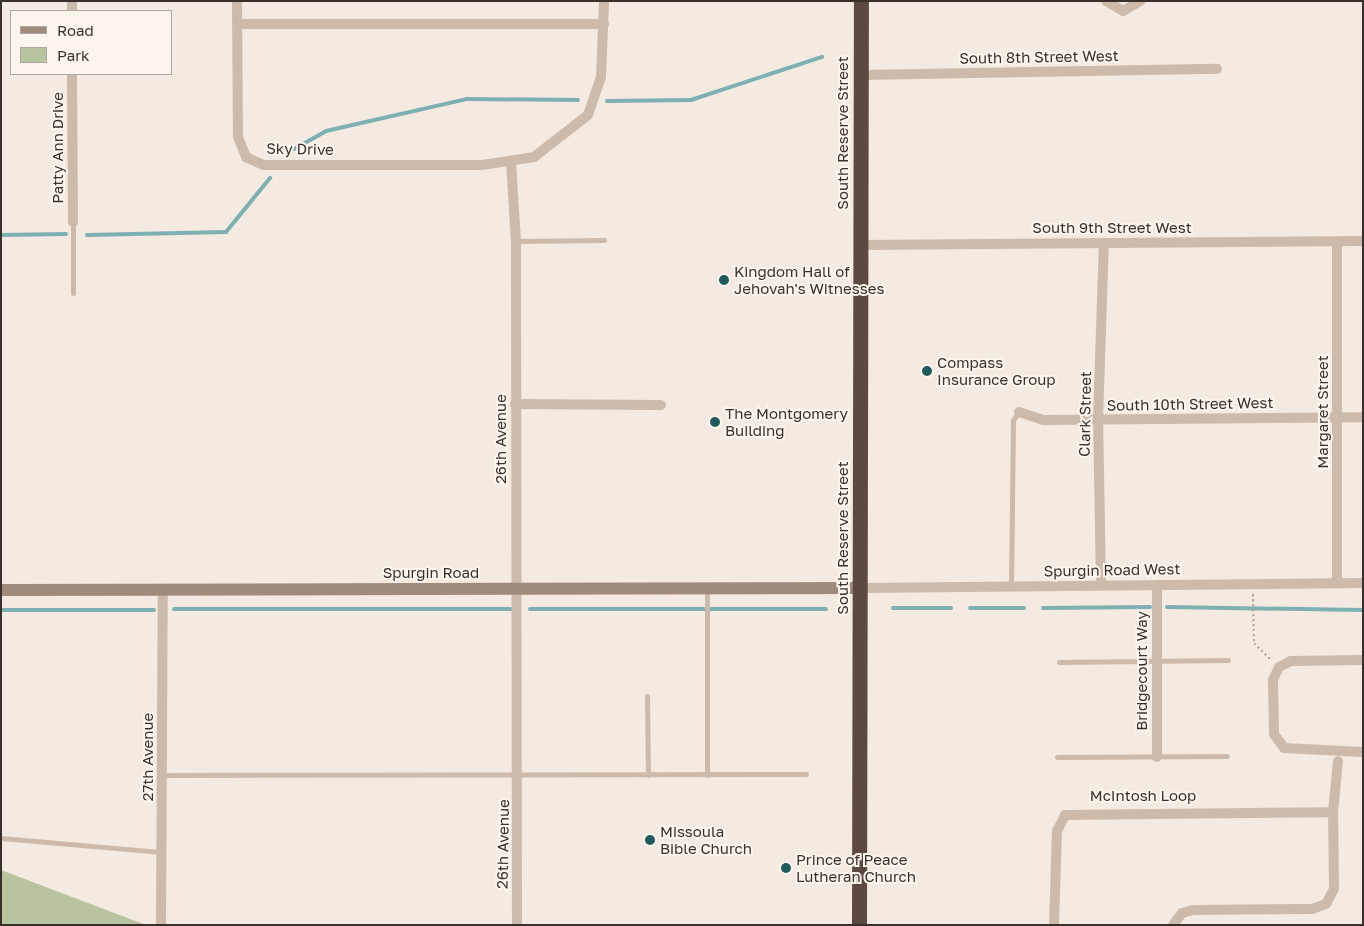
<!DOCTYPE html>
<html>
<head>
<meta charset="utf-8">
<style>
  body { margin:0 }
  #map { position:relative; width:1364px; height:926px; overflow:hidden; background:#f4eae1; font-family:"Golos Text",sans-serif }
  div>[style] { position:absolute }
  .green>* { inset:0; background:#b8c3a0 }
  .stream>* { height:4px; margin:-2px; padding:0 2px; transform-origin:2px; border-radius:2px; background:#7fb0b1 }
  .path>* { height:2px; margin-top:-1px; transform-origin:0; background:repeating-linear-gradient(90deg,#b8a496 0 2.5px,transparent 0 5px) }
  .lane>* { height:5px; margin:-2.5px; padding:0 2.5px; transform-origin:2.5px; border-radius:2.5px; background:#ccbaac }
  .street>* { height:10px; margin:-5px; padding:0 5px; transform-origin:5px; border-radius:5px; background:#ccbaac }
  .secondary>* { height:12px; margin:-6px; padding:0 6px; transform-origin:6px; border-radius:6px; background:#a0897d }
  .highway>* { height:15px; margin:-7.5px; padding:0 7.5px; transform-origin:7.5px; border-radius:7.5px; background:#5b4942 }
  .dots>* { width:14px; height:14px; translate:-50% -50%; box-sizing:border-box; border:2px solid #fbf5ee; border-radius:50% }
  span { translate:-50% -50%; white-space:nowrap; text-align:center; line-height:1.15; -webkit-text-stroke:4px #fbf5ee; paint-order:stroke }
  .street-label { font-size:15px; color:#3a302b }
  .poi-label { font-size:15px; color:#3a302b }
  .left { translate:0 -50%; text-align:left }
  .frame { position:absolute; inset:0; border:2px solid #3a302b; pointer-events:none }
  .legend { position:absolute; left:10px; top:10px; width:162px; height:65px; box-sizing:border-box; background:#fbf5ee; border:1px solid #aea6a0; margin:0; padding:6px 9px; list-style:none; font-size:15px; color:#3a302b }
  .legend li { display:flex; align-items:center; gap:10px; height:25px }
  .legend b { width:25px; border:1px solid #aea6a0 }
</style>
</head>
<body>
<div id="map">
  <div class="green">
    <i style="clip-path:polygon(1px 870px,146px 925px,1px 925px)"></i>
  </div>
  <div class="stream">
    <i style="left:607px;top:101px;width:84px;rotate:-0.7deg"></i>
    <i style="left:691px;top:100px;width:138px;rotate:-18.2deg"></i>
    <i style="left:294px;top:149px;width:37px;rotate:-29deg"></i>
    <i style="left:326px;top:131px;width:145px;rotate:-12.8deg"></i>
    <i style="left:467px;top:99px;width:111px;rotate:0.5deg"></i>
    <i style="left:1px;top:235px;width:65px;rotate:-0.9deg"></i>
    <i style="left:87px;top:235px;width:139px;rotate:-1.2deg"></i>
    <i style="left:226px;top:232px;width:70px;rotate:-50.8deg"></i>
    <i style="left:1167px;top:607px;width:196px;rotate:0.9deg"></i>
    <i style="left:893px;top:608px;width:58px"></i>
    <i style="left:970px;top:608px;width:54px"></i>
    <i style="left:1043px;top:608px;width:107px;rotate:-0.5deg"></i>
    <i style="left:174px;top:609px;width:337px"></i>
    <i style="left:530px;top:609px;width:296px"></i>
    <i style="left:1px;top:610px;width:153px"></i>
  </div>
  <div class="path">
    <i style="left:1253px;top:594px;width:49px;rotate:88.8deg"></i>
    <i style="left:1254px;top:643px;width:24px;rotate:45deg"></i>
  </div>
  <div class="lane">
    <i style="left:73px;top:222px;width:71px;rotate:90deg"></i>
    <i style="left:516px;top:241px;width:88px;rotate:-0.7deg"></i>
    <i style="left:1011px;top:586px;width:166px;rotate:-89.3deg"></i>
    <i style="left:1013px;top:420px;width:10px;rotate:-53deg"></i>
    <i style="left:1059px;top:662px;width:169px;rotate:-0.7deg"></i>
    <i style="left:647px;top:696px;width:79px;rotate:89.3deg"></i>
    <i style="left:1057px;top:757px;width:170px;rotate:-0.3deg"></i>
    <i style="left:163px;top:775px;width:643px;rotate:-0.09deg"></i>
    <i style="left:707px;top:775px;width:187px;rotate:-90deg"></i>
    <i style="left:1px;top:838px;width:162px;rotate:5deg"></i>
  </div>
  <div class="street">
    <i style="left:72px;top:1px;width:10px;rotate:90deg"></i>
    <i style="left:237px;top:1px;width:136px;rotate:89.6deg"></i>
    <i style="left:238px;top:137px;width:22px;rotate:68deg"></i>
    <i style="left:246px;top:157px;width:19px;rotate:25deg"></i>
    <i style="left:263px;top:165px;width:219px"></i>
    <i style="left:482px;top:165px;width:53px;rotate:-8.7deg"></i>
    <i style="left:534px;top:157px;width:68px;rotate:-37.9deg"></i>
    <i style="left:588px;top:115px;width:40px;rotate:-71.1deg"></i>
    <i style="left:601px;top:77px;width:76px;rotate:-87.7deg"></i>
    <i style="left:1106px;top:1px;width:20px;rotate:30deg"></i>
    <i style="left:1123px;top:11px;width:20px;rotate:-30deg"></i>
    <i style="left:237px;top:24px;width:367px"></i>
    <i style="left:72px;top:74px;width:148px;rotate:89.6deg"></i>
    <i style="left:861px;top:75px;width:356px;rotate:-1deg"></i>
    <i style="left:511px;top:162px;width:79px;rotate:86.4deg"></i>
    <i style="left:516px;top:241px;width:684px;rotate:89.92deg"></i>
    <i style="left:861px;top:245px;width:502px;rotate:-0.46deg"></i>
    <i style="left:515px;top:404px;width:146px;rotate:0.4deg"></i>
    <i style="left:1019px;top:412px;width:25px;rotate:18deg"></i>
    <i style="left:1043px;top:420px;width:320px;rotate:-0.5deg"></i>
    <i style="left:1337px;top:583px;width:341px;rotate:-90deg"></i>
    <i style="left:1101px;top:585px;width:165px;rotate:-91deg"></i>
    <i style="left:1098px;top:420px;width:177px;rotate:-88.1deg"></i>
    <i style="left:1157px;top:585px;width:172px;rotate:90deg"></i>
    <i style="left:861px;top:588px;width:502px;rotate:-0.57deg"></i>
    <i style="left:1363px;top:660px;width:72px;rotate:179.2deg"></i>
    <i style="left:1291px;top:661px;width:13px;rotate:153deg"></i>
    <i style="left:1279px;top:667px;width:14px;rotate:115deg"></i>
    <i style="left:1273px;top:680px;width:54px;rotate:88.9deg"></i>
    <i style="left:1274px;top:734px;width:17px;rotate:54deg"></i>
    <i style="left:1284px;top:748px;width:79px;rotate:2.9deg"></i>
    <i style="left:161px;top:925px;width:335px;rotate:-89.7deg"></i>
    <i style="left:1054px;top:925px;width:94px;rotate:-88.2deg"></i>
    <i style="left:1057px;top:831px;width:18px;rotate:-63deg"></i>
    <i style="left:1065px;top:815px;width:268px;rotate:-0.6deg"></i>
    <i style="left:1333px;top:812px;width:51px;rotate:-84.4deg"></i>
    <i style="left:1173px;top:925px;width:15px;rotate:-53deg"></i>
    <i style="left:1182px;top:913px;width:11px;rotate:-15deg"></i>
    <i style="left:1193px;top:910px;width:119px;rotate:-0.5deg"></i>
    <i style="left:1312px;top:909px;width:15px;rotate:-20deg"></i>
    <i style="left:1326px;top:904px;width:17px;rotate:-62deg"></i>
    <i style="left:1334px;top:889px;width:77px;rotate:-90.7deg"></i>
  </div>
  <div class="secondary">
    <i style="left:1px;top:590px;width:860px;rotate:-0.13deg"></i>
  </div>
  <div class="highway">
    <i style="left:859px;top:925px;width:924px;rotate:-89.88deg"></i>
  </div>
  <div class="dots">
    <i style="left:724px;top:280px;background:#205a5d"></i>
    <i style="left:927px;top:371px;background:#205a5d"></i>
    <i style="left:715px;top:422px;background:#205a5d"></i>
    <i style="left:650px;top:840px;background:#205a5d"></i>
    <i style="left:786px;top:868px;background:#205a5d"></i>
  </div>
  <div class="street-label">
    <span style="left:1039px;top:57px;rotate:-1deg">South 8th Street West</span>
    <span style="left:843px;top:133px;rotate:-90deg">South Reserve Street</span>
    <span style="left:58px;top:148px;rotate:-90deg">Patty Ann Drive</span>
    <span style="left:300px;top:149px;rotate:1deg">Sky Drive</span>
    <span style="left:1112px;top:228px">South 9th Street West</span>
    <span style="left:1190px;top:404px;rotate:-1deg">South 10th Street West</span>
    <span style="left:1323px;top:412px;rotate:-90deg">Margaret Street</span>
    <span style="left:1085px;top:414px;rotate:-89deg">Clark Street</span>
    <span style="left:501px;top:439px;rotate:-90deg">26th Avenue</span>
    <span style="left:843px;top:538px;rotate:-90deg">South Reserve Street</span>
    <span style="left:1112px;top:570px;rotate:-1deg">Spurgin Road West</span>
    <span style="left:431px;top:573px">Spurgin Road</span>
    <span style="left:1142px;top:671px;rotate:-90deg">Bridgecourt Way</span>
    <span style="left:148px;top:757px;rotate:-90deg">27th Avenue</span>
    <span style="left:1143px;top:796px">McIntosh Loop</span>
    <span style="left:503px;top:844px;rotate:-89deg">26th Avenue</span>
  </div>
  <div class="poi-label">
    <span class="left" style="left:734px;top:280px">Kingdom Hall of<br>Jehovah's Witnesses</span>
    <span class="left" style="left:937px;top:371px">Compass<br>Insurance Group</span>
    <span class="left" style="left:725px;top:422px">The Montgomery<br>Building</span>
    <span class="left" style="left:660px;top:840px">Missoula<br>Bible Church</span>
    <span class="left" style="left:796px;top:868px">Prince of Peace<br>Lutheran Church</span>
  </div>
  <div class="frame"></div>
  <ul class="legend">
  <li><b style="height:6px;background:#a0897d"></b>Road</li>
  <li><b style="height:14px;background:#b8c3a0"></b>Park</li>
  </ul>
</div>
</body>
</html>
